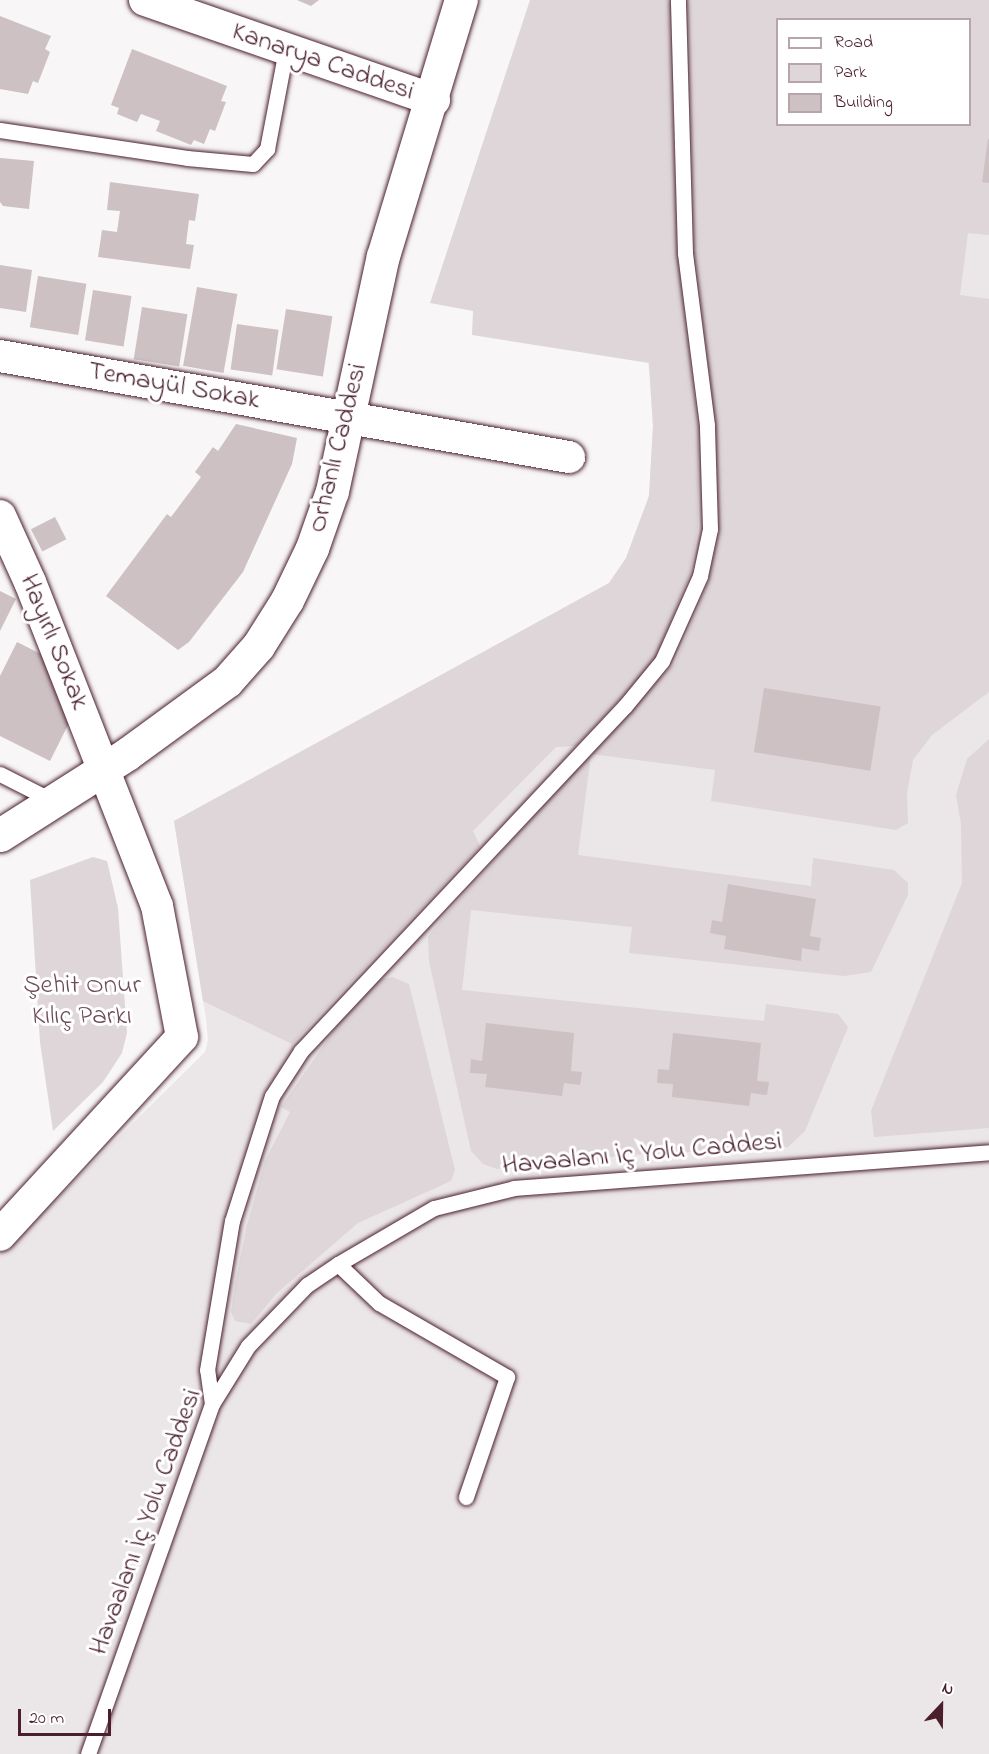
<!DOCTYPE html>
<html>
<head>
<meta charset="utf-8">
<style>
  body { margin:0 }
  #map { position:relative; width:989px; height:1754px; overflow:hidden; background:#f8f6f7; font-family:"Indie Flower",sans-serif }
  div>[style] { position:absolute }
  .built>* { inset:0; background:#ebe6e8 }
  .green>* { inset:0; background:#ded6d9 }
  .building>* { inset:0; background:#cdc1c4; transform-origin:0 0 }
  .roads { filter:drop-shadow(0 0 2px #4a1f2b) drop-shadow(0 0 2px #4a1f2b) }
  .service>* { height:15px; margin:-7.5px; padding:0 7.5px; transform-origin:7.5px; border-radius:7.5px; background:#fff }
  .minor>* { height:32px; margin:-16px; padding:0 16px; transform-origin:16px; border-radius:16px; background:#fff }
  .tertiary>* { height:33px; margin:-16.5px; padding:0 16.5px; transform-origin:16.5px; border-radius:16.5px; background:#fff }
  span { translate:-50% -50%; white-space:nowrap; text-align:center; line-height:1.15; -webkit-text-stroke:6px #fff; paint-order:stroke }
  .street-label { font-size:27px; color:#4a1f2b }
  .park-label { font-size:27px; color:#6f4d56 }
  .legend { position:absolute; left:776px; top:18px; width:195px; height:108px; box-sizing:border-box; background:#fff; border:2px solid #b7a5aa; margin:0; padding:8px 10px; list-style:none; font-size:18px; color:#4a1f2b }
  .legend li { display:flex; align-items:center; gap:12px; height:30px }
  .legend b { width:30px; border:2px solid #b7a5aa }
  .north { position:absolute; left:911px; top:1676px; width:60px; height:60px; -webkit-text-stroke:4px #fff; paint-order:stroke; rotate:22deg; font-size:16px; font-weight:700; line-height:24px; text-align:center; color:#4a1f2b }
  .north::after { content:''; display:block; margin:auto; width:21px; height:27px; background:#4a1f2b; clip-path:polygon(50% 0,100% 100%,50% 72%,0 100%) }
  .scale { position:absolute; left:18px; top:1709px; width:93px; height:27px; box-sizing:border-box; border:3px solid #4a1f2b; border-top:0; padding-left:8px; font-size:18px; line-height:21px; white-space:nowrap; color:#4a1f2b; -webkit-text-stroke:4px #fff; paint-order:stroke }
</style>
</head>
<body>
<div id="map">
  <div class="built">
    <i style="clip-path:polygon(evenodd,560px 0,989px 0,989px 1754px,0 1754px,0 1254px,205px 1052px,208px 1040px,206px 1019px,174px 821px,609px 583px,626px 558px,649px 496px,653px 426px,647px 343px,560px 0,778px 20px,970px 20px,970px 124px,778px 124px,778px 20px)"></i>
  </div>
  <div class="green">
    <i style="clip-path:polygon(530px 0,668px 0,677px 254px,698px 427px,698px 528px,690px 574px,655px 658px,626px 693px,576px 746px,556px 747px,473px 831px,480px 846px,292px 1044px,203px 1001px,174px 821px,609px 583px,626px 558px,649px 496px,653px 426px,649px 363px,472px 335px,473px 311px,430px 303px)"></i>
    <i style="clip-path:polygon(evenodd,688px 0,989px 0,989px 235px,968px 233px,960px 295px,989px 299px,989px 692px,932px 735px,913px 760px,907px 793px,908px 823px,896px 830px,711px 801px,715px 770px,591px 754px,578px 855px,811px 886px,813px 858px,894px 870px,908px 883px,908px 895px,871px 972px,844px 976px,629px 953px,632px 927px,471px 910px,462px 990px,764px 1021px,766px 1004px,838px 1014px,848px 1027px,805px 1131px,788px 1147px,629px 1155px,497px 1169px,483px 1164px,471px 1151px,429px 961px,428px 937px,445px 915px,591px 753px,675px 663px,708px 583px,719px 533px,716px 425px,695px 254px,688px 0,778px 20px,970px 20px,970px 124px,778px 124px,778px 20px)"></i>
    <i style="clip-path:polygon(989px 739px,989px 1128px,874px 1137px,871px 1111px,962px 883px,961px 824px,956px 795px,967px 759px)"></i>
    <i style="clip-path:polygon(93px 857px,107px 861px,118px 908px,127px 1033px,122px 1053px,103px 1082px,53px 1131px,40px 1042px,30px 880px)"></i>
    <i style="clip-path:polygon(392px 977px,409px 984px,455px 1170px,451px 1181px,358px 1223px,277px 1293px,251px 1324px,235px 1321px,231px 1312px,235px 1283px,247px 1225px,265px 1161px,290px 1112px,281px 1107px,353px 1003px,378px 980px)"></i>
  </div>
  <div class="building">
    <i style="clip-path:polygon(297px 0,319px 0,311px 6px)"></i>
    <i style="clip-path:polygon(0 16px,51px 36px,45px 49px,50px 52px,38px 83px,33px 81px,28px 94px,0 89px)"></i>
    <i style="clip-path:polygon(132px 49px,227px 86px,221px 101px,226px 102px,215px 131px,210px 129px,204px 144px,194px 140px,191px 145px,156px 131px,160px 121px,141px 114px,137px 122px,117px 114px,119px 108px,111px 105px)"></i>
    <i style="clip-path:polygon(988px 139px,989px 139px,989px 183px,982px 182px)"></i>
    <i style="clip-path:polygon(0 158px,34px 161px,29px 209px,3px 206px,0 202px)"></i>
    <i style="clip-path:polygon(110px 182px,199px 194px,195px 221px,189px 220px,186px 244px,194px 245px,190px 269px,98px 257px,102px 230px,117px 232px,120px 211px,107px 210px)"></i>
    <i style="clip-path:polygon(0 265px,32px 270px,26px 312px,0 308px)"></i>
    <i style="left:38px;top:276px;width:49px;height:52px;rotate:9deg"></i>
    <i style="left:197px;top:287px;width:41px;height:80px;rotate:10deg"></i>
    <i style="left:93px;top:290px;width:39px;height:51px;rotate:9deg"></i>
    <i style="left:142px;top:307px;width:46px;height:53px;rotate:9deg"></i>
    <i style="left:286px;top:309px;width:47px;height:61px;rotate:9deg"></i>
    <i style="left:237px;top:324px;width:42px;height:46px;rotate:8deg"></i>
    <i style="clip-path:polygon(236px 424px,297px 438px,292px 464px,243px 572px,189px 642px,178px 650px,106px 596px,167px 514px,171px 517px,201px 477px,195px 472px,213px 447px,218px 451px)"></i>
    <i style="left:55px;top:517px;width:25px;height:27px;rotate:63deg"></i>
    <i style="clip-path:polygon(0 591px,16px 599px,0 631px)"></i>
    <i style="clip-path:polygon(17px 642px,63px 665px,65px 685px,58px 700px,76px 709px,50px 761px,0 736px,0 676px)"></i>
    <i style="left:764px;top:688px;width:118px;height:65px;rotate:9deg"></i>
    <i style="clip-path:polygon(728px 884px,816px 899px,810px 936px,821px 938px,819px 951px,802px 948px,801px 961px,724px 949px,726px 936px,710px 933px,712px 920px,722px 922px)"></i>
    <i style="clip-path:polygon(486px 1023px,574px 1033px,571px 1071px,582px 1072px,580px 1085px,564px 1083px,562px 1096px,485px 1087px,487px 1074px,470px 1073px,471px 1059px,482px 1061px)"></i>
    <i style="clip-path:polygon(673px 1033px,761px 1043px,757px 1081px,769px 1082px,767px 1095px,751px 1093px,749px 1106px,672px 1097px,673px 1084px,657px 1083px,658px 1069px,669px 1070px)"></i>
  </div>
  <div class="roads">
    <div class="service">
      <i style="left:0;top:130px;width:189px;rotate:8.5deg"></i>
      <i style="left:187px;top:158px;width:66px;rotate:5.2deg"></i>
      <i style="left:253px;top:164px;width:21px;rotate:-47deg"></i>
      <i style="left:267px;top:149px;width:102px;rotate:-79.2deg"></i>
      <i style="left:0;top:774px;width:59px;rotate:27deg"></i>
      <i style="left:338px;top:1264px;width:57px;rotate:43.6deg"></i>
      <i style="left:379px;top:1303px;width:148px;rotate:30deg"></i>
      <i style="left:507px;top:1377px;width:127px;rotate:108.9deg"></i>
      <i style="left:212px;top:1404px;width:34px;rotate:-98deg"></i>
      <i style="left:207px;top:1370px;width:151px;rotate:-80.5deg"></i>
      <i style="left:232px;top:1221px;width:131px;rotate:-72.3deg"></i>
      <i style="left:272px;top:1096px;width:54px;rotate:-57.2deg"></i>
      <i style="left:301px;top:1051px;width:473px;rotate:-46.8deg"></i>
      <i style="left:625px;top:706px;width:58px;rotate:-50.6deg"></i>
      <i style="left:662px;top:661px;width:93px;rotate:-65.9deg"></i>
      <i style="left:700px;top:576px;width:48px;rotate:-78deg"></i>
      <i style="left:710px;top:529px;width:104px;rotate:-91.7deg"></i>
      <i style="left:707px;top:425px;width:173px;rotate:-97.3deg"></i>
      <i style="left:685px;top:253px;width:253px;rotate:-91.6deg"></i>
      <i style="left:88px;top:1754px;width:371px;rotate:-70.5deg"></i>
      <i style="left:212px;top:1404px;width:68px;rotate:-58.2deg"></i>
      <i style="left:248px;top:1346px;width:85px;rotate:-46deg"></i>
      <i style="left:307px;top:1285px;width:37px;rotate:-34deg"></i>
      <i style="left:338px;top:1264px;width:111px;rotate:-30.3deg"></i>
      <i style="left:434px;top:1208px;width:82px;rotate:-14deg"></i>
      <i style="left:514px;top:1188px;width:476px;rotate:-4.3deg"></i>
    </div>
    <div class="minor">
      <i style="left:145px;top:0;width:306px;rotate:19.1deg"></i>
      <i style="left:0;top:356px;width:578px;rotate:10.07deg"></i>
      <i style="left:0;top:516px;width:72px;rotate:65.6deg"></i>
      <i style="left:30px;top:582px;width:348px;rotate:68.6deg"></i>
      <i style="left:157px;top:906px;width:133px;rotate:79.2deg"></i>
      <i style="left:182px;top:1037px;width:269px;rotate:132.6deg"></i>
    </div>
    <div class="tertiary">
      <i style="left:0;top:835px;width:151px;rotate:-32.5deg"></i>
      <i style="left:127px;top:754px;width:124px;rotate:-36.1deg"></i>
      <i style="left:227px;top:681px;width:47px;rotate:-48.5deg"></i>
      <i style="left:258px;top:646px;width:54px;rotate:-57.8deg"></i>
      <i style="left:287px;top:600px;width:58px;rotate:-64.3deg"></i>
      <i style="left:312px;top:548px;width:60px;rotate:-70.7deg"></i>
      <i style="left:332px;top:491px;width:240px;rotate:-77.8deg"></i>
      <i style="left:383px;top:256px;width:268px;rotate:-73.1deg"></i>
    </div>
  </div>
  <div class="street-label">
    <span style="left:323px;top:62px;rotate:19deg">Kanarya Caddesi</span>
    <span style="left:174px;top:386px;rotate:10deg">Temayül Sokak</span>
    <span style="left:338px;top:448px;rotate:-76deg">Orhanlı Caddesi</span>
    <span style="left:54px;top:642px;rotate:68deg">Hayırlı Sokak</span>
    <span style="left:642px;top:1154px;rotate:-5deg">Havaalanı İç Yolu Caddesi</span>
    <span style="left:146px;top:1522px;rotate:-70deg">Havaalanı İç Yolu Caddesi</span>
  </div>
  <div class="park-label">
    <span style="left:82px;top:1001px">Şehit Onur<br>Kılıç Parkı</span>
  </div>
  <ul class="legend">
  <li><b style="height:8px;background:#fff"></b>Road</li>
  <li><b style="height:16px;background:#ded6d9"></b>Park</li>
  <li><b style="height:16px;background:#cdc1c4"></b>Building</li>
  </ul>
  <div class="north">N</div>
  <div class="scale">20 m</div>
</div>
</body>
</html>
